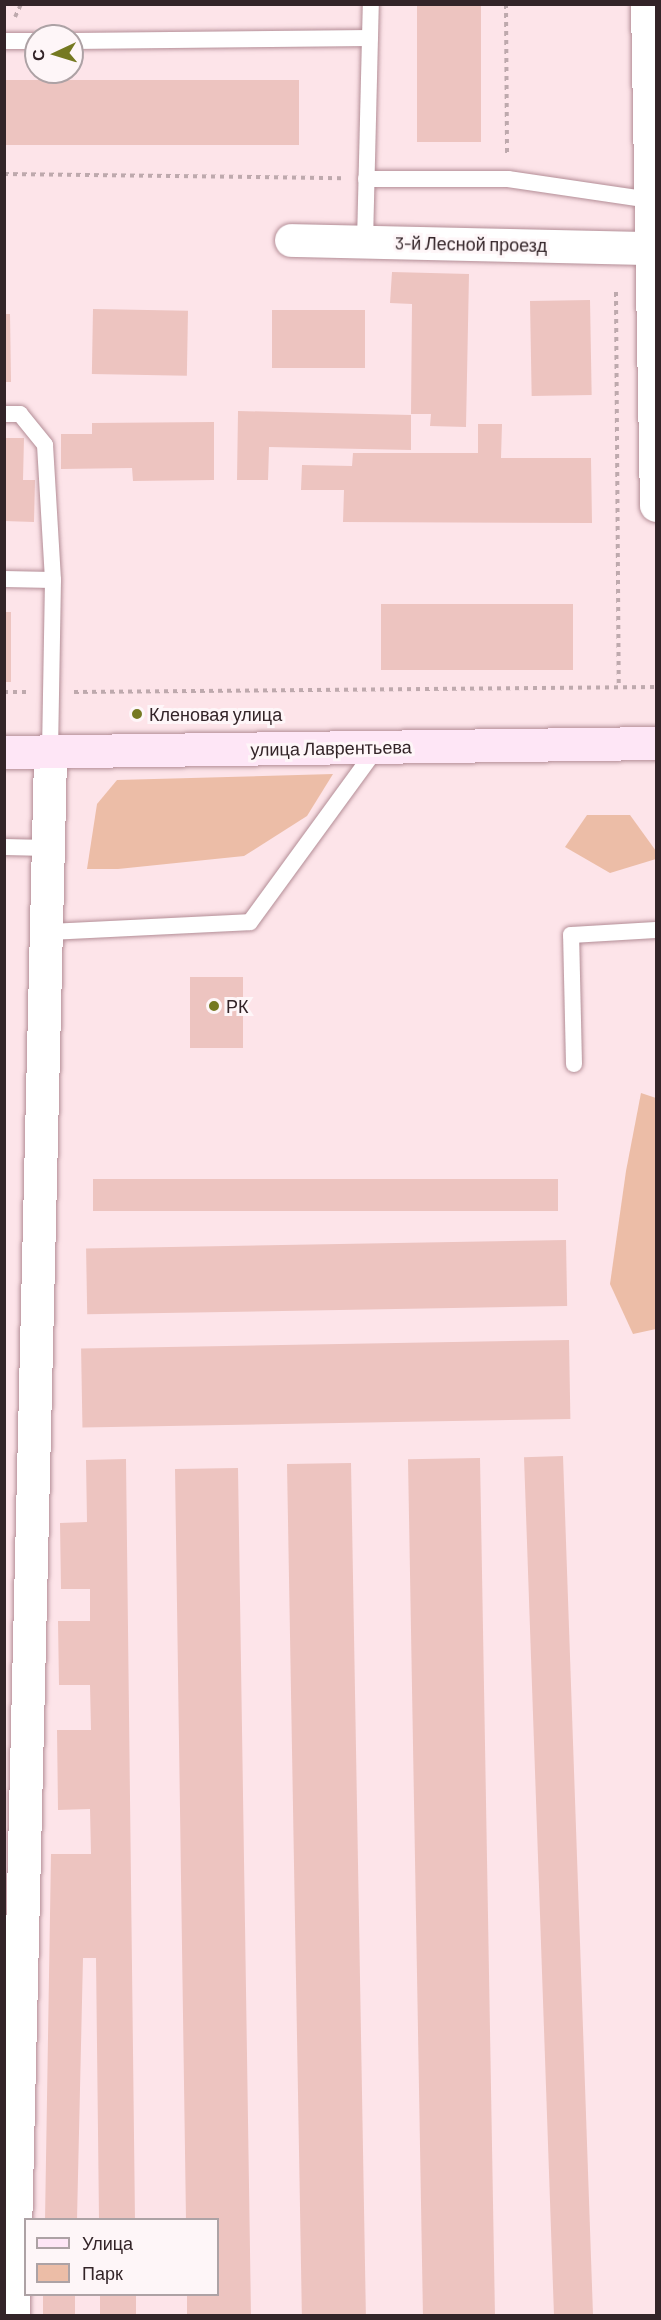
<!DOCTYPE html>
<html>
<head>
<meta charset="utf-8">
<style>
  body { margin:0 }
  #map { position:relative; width:661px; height:2320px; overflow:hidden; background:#fde4e9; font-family:Barlow,sans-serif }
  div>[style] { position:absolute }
  .green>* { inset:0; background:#ecbda7 }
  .building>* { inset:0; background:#edc4c0; transform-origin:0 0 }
  .path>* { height:4px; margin-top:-2px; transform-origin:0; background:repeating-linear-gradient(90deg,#bea9ad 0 4.5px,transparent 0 9px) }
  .roads { filter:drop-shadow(0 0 2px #b38d96) drop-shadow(0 0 2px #b38d96) }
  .lane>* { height:16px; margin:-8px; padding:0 8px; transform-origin:8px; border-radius:8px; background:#fff }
  .street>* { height:33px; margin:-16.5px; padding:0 16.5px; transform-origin:16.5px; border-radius:16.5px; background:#fff }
  .secondary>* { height:33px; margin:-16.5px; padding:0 16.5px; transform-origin:16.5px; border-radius:16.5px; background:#fee6f6 }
  .dots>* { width:16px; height:16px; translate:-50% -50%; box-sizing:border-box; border:3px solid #fef6f8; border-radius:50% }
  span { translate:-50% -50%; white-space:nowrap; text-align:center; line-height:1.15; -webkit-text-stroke:6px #fef6f8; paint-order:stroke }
  .street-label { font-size:18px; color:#332428 }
  .poi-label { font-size:18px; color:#332428 }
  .left { translate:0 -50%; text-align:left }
  .frame { position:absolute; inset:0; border:6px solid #332428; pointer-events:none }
  .legend { position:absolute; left:24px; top:2218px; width:195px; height:78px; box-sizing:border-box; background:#fef6f8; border:2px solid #ada2a5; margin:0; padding:8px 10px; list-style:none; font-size:18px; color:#332428 }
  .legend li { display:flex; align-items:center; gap:12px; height:30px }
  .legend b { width:30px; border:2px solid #ada2a5 }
  .north { position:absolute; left:24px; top:24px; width:60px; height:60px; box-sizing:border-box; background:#fef6f8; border:2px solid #ada2a5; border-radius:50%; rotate:266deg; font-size:16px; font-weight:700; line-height:24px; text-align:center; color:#332428 }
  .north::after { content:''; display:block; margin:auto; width:21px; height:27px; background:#757921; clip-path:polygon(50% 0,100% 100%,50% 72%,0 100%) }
</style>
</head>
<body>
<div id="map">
  <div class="green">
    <i style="clip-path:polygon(333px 774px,307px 816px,244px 856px,118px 869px,87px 869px,97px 804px,117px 780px)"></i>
    <i style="clip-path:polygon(587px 815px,630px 815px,656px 851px,656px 859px,610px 873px,565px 847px)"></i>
    <i style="clip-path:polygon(641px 1093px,656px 1098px,656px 1329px,633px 1334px,610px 1284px,626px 1171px)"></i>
  </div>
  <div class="building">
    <i style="left:417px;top:4px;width:64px;height:138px"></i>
    <i style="left:4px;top:80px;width:295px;height:65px"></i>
    <i style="clip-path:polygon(392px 272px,469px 274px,466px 427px,430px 426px,431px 414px,411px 414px,412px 304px,390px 303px)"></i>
    <i style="left:590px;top:300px;width:95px;height:60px;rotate:89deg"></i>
    <i style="left:93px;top:309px;width:95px;height:65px;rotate:1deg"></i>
    <i style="left:272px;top:310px;width:93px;height:58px"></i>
    <i style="clip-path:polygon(4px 314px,10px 314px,11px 382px,4px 382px)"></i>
    <i style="clip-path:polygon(238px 411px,411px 415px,411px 450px,269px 447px,268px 480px,237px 480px)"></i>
    <i style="clip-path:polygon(214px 422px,214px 480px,133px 481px,132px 468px,61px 469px,61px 434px,92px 434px,92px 423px)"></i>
    <i style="clip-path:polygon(478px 424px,502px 424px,501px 458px,591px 458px,592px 523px,343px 522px,344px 490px,301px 490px,302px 465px,352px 466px,353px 453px,478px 453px)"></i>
    <i style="clip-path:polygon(4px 438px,24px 438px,23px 480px,35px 480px,34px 522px,4px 521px)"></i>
    <i style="left:573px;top:604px;width:66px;height:192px;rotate:90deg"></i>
    <i style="left:4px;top:612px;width:7px;height:70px"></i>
    <i style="left:190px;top:977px;width:53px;height:71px"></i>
    <i style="left:558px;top:1179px;width:32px;height:465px;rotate:90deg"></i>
    <i style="left:566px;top:1240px;width:66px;height:480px;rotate:89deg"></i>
    <i style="left:569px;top:1340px;width:79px;height:488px;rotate:89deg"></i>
    <i style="left:563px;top:1456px;width:860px;height:39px;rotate:88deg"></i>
    <i style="left:480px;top:1458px;width:858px;height:72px;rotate:89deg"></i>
    <i style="clip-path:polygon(126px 1459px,135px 2220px,99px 2220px,96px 1958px,83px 1958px,77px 2220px,45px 2220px,51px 1854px,91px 1854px,90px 1809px,58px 1810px,57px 1730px,91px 1730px,90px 1685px,59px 1685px,58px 1621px,90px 1621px,90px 1589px,61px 1589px,60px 1523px,87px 1522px,86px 1460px)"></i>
    <i style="left:351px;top:1463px;width:853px;height:64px;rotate:89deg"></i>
    <i style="clip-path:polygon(238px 1468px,251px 2316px,187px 2316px,187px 2294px,218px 2294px,218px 2220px,186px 2220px,175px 1469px)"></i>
    <i style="left:43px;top:2294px;width:32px;height:22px"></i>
    <i style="left:100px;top:2294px;width:36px;height:22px"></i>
  </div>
  <div class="path">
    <i style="left:506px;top:4px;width:150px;rotate:89.6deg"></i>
    <i style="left:15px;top:17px;width:14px;rotate:-65deg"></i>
    <i style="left:4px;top:174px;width:339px;rotate:0.7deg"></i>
    <i style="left:616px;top:292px;width:394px;rotate:89.6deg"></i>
    <i style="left:4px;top:692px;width:24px"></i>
    <i style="left:74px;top:692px;width:582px;rotate:-0.49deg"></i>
  </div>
  <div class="roads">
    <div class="lane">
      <i style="left:4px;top:41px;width:32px"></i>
      <i style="left:72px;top:41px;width:298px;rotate:-0.6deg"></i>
      <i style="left:366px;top:179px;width:142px"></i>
      <i style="left:508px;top:179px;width:144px;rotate:8.4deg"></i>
      <i style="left:365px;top:242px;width:238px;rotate:-88.6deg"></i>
      <i style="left:4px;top:414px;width:16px"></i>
      <i style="left:20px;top:414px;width:40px;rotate:51deg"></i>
      <i style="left:45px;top:445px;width:135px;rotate:86.6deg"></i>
      <i style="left:53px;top:580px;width:172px;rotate:91deg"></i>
      <i style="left:4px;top:579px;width:49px;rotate:1.2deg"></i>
      <i style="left:4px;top:847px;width:44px;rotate:1.3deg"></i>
      <i style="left:47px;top:932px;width:203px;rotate:-2.8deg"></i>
      <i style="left:250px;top:922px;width:215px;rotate:-53.9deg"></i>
      <i style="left:574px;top:1064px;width:129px;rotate:-91.3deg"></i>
      <i style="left:571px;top:935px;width:85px;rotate:-3.4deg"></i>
    </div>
    <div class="street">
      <i style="left:647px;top:4px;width:501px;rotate:88.97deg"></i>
      <i style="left:291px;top:240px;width:359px;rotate:1.3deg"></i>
      <i style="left:13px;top:2316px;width:1564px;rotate:-88.64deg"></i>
    </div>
    <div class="secondary">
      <i style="left:4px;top:752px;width:652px;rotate:-0.79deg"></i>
    </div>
  </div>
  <div class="dots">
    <i style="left:137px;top:714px;background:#757921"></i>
    <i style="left:214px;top:1006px;background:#757921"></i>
  </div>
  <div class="street-label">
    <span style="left:471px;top:244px;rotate:1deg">3-й Лесной проезд</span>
    <span style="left:331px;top:748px;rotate:-1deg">улица Лаврентьева</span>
  </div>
  <div class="poi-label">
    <span class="left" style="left:149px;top:714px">Кленовая улица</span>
    <span class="left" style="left:226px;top:1006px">РК</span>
  </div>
  <div class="frame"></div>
  <ul class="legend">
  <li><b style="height:8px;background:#fee6f6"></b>Улица</li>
  <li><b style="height:16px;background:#ecbda7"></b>Парк</li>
  </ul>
  <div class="north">С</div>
</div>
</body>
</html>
